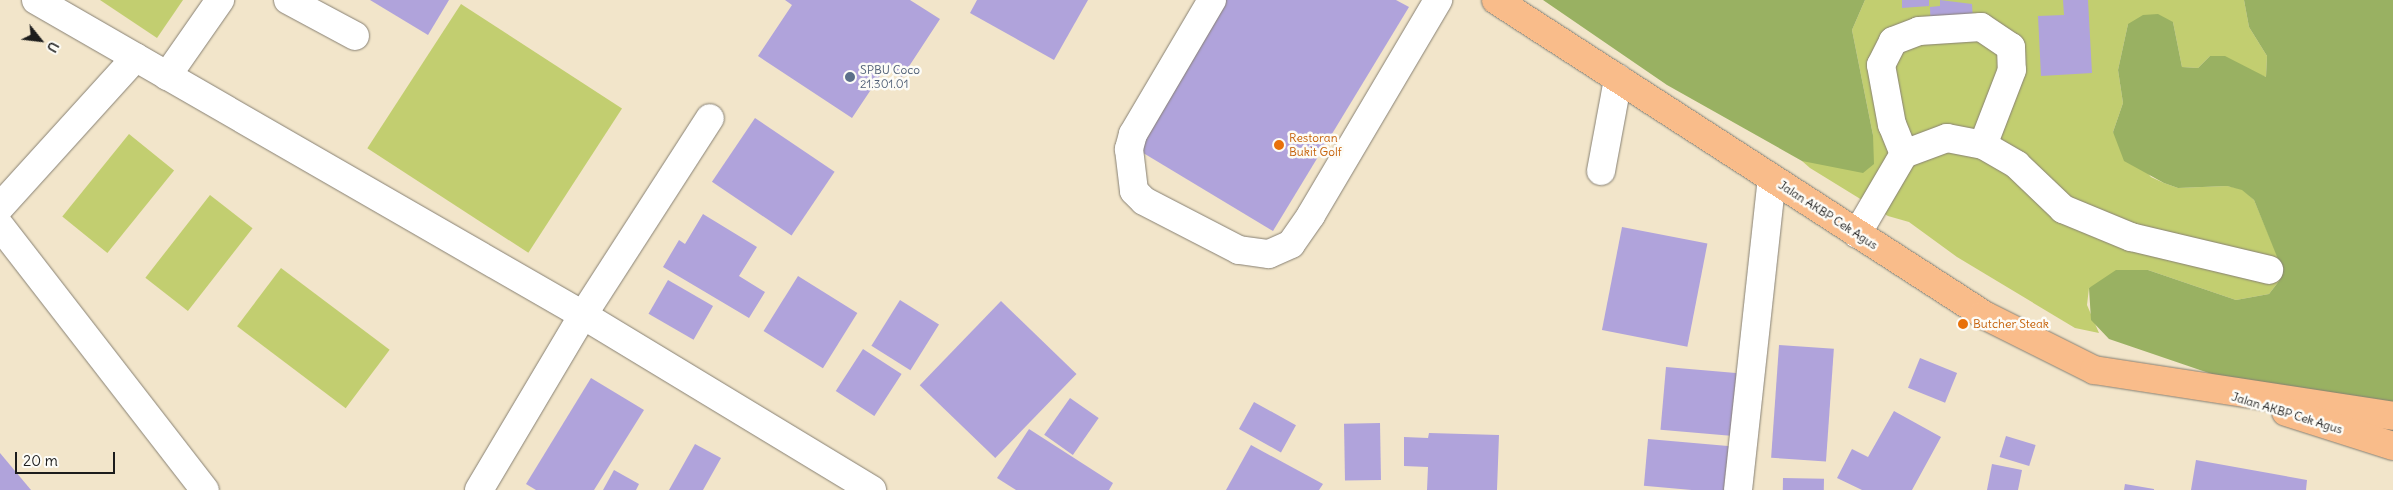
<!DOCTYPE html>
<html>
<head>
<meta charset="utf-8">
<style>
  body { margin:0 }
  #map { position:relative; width:2393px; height:490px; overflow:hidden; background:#f2e5ca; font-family:Delius,sans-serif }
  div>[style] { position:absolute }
  .green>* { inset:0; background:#c2ce70; transform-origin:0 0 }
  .forest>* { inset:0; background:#99b162 }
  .building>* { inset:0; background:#b0a3db; transform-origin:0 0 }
  .roads { filter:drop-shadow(0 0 1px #878073) drop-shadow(0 0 1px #878073) }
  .minor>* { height:28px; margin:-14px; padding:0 14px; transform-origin:14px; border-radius:14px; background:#fff }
  .major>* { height:28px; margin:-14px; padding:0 14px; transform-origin:14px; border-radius:14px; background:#f9bc8a }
  .dots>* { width:14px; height:14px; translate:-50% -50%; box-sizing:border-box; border:2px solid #fdfcf7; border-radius:50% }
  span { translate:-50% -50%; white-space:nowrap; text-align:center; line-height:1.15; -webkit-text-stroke:5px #fdfcf7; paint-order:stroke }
  .service-label { font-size:12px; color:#4e5e75 }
  .left { translate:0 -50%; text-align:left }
  .food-label { font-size:12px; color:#c56008 }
  .street-label { font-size:12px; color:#1c1c1c }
  .north { position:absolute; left:15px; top:15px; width:50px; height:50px; -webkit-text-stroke:4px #fdfcf7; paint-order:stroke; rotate:119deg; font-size:14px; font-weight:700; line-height:20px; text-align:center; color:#1c1c1c }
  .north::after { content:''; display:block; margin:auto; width:18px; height:22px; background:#1c1c1c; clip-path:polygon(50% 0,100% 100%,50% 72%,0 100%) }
  .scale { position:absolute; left:15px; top:452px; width:100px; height:22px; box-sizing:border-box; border:2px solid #1c1c1c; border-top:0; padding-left:6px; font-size:15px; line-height:18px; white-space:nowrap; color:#1c1c1c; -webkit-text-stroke:4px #fdfcf7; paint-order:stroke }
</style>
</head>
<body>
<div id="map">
  <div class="green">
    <i style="clip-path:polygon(100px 0,183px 0,157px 38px)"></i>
    <i style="clip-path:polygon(1865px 0,2244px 0,2249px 27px,2267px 56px,2266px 77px,2210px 56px,2198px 68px,2182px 67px,2173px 22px,2128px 24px,2118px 70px,2123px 103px,2113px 132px,2151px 177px,2164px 183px,2178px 188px,2227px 186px,2242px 189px,2254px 200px,2281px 264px,2279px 281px,2269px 294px,2236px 300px,2148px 270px,2132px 271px,2089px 288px,2087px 305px,2099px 333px,2075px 328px,1957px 257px,1909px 222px,1888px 216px,1810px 168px,1802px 161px,1817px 161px,1873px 135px,1852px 30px)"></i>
    <i style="left:461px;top:4px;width:192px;height:172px;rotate:33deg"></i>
    <i style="left:129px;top:134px;width:58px;height:106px;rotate:39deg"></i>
    <i style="left:210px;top:195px;width:54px;height:105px;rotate:38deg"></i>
    <i style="left:281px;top:268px;width:136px;height:73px;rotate:37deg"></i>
  </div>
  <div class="forest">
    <i style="clip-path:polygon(1543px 0,1865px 0,1852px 30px,1873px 135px,1874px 164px,1863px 173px,1802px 161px,1667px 85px)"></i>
    <i style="clip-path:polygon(2244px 0,2393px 0,2393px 430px,2326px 413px,2109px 339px,2091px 320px,2089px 288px,2116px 270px,2148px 270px,2236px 300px,2269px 294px,2279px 281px,2280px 264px,2254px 200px,2242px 190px,2227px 186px,2178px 188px,2164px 183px,2124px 161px,2113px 132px,2123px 103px,2118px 70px,2128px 24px,2143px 15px,2158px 14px,2173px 22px,2182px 67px,2198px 68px,2210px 56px,2225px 56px,2266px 77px,2267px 56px,2249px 27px)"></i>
  </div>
  <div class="building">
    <i style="clip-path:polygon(370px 0,449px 0,428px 35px)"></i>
    <i style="clip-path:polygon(785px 0,910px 0,940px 19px,902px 77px,886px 67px,852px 118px,758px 56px,792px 5px)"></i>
    <i style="clip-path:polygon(977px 0,1088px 0,1054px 60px,970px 13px)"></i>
    <i style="clip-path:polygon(1218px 0,1396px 0,1409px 7px,1273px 231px,1130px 145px)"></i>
    <i style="clip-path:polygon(1902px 0,1929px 0,1929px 6px,1902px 8px)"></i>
    <i style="clip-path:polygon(1940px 0,1972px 4px,1974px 34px,1931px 37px,1930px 7px,1940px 6px)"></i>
    <i style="clip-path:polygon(2063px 0,2088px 0,2092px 73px,2041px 76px,2038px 16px,2064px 15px)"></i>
    <i style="left:755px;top:118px;width:96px;height:77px;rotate:34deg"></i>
    <i style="clip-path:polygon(703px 214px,757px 247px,739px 276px,765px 292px,749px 318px,663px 267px,679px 240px,685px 244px)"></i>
    <i style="left:1622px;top:227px;width:87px;height:105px;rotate:11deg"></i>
    <i style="left:798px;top:276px;width:70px;height:65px;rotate:32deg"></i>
    <i style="left:668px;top:280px;width:52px;height:39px;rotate:30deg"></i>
    <i style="left:900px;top:300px;width:46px;height:54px;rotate:32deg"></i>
    <i style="left:1001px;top:301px;width:105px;height:117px;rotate:44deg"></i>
    <i style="left:1779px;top:345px;width:55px;height:113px;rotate:4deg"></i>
    <i style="left:863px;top:349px;width:46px;height:50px;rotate:33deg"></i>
    <i style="left:1920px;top:358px;width:40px;height:32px;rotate:22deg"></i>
    <i style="left:1666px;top:367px;width:73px;height:63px;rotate:5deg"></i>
    <i style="clip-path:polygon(591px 378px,644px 410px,594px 490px,536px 490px,526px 484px)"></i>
    <i style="left:1070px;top:398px;width:35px;height:45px;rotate:35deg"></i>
    <i style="left:1254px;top:402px;width:48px;height:31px;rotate:29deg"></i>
    <i style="clip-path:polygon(1894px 411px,1941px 437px,1912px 490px,1862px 490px,1837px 478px,1852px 449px,1868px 457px)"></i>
    <i style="left:1380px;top:423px;width:57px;height:36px;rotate:89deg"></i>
    <i style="clip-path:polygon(1029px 429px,1113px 483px,1109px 490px,1016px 490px,997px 478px)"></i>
    <i style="clip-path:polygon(1429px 433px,1499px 435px,1497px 490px,1427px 490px,1428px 467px,1404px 466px,1404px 437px,1428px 438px)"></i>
    <i style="left:2006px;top:436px;width:31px;height:22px;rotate:17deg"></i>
    <i style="left:1648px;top:439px;width:86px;height:47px;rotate:5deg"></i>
    <i style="clip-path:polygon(695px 444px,721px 458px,703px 490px,669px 490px)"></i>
    <i style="clip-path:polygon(1251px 445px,1323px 484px,1319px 490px,1226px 490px)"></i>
    <i style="clip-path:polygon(0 453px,31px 490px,0 490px)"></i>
    <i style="clip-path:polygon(2196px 460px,2307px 480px,2306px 490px,2191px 490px)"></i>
    <i style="clip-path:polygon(1992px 464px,2022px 470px,2018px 490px,1987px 490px)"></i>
    <i style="clip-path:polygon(614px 470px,639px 484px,636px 490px,603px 490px)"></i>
    <i style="left:1783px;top:478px;width:41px;height:12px;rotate:1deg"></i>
    <i style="clip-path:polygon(2125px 484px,2154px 489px,2154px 490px,2124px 490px)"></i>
  </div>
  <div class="roads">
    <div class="minor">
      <i style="left:36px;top:0;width:631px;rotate:29.94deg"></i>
      <i style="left:583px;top:315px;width:338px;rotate:31.2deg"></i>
      <i style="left:288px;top:0;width:76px;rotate:28.2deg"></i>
      <i style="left:1212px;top:0;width:156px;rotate:120.5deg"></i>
      <i style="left:1133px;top:134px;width:16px;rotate:105deg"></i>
      <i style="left:1129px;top:149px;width:42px;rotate:83.2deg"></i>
      <i style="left:1134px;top:191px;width:14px;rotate:45deg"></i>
      <i style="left:1144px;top:201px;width:107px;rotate:27.3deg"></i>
      <i style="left:1239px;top:250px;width:30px;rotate:8deg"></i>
      <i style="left:1269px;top:254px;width:24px;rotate:-24deg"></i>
      <i style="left:1291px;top:244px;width:35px;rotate:-55deg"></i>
      <i style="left:1311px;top:215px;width:250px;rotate:-59.4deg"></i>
      <i style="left:167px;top:76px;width:93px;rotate:-55.1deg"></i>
      <i style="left:1904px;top:154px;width:31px;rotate:-112deg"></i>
      <i style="left:1892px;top:125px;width:61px;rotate:-100.4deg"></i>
      <i style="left:1881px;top:65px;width:27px;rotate:-63deg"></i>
      <i style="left:1893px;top:41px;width:28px;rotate:-21deg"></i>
      <i style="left:1919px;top:31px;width:62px;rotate:-3.7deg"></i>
      <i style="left:1981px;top:27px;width:36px;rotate:34deg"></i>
      <i style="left:2011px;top:47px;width:23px;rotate:88deg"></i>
      <i style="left:2012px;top:70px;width:80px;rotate:111.1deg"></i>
      <i style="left:1601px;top:171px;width:94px;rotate:-79.5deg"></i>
      <i style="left:0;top:207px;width:202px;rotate:-47.8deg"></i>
      <i style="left:0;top:226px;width:334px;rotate:52.2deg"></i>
      <i style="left:1857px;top:234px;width:93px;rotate:-59.6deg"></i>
      <i style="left:1904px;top:154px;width:46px;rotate:-20.4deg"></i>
      <i style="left:1947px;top:138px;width:37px;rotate:11deg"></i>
      <i style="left:1983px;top:145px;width:39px;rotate:30deg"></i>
      <i style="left:2017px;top:165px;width:64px;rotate:43.7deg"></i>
      <i style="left:2063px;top:209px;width:74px;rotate:22.4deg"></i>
      <i style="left:2131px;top:237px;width:142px;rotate:13.4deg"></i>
      <i style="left:479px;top:490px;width:204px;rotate:-59.3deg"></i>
      <i style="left:583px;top:315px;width:234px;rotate:-57.2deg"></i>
      <i style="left:1738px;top:490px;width:313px;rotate:-83.8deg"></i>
    </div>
    <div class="major">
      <i style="left:1496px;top:0;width:581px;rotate:32.84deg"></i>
      <i style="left:1984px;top:315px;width:123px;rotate:26.6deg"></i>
      <i style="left:2094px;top:370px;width:303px;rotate:8.7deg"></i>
      <i style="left:2286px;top:412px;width:112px;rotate:17.6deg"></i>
    </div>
  </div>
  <div class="dots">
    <i style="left:850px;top:77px;background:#5c6f8a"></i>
    <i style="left:1279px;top:145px;background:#e8710a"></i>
    <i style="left:1963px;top:324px;background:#e8710a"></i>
  </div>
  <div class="service-label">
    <span class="left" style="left:860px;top:77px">SPBU Coco<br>21.301.01</span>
  </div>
  <div class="food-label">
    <span class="left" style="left:1289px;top:145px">Restoran<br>Bukit Golf</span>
    <span class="left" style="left:1973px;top:324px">Butcher Steak</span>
  </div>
  <div class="street-label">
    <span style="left:1828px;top:215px;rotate:33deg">Jalan AKBP Cek Agus</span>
    <span style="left:2287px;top:413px;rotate:17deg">Jalan AKBP Cek Agus</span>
  </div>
  <div class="north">U</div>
  <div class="scale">20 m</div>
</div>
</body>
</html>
